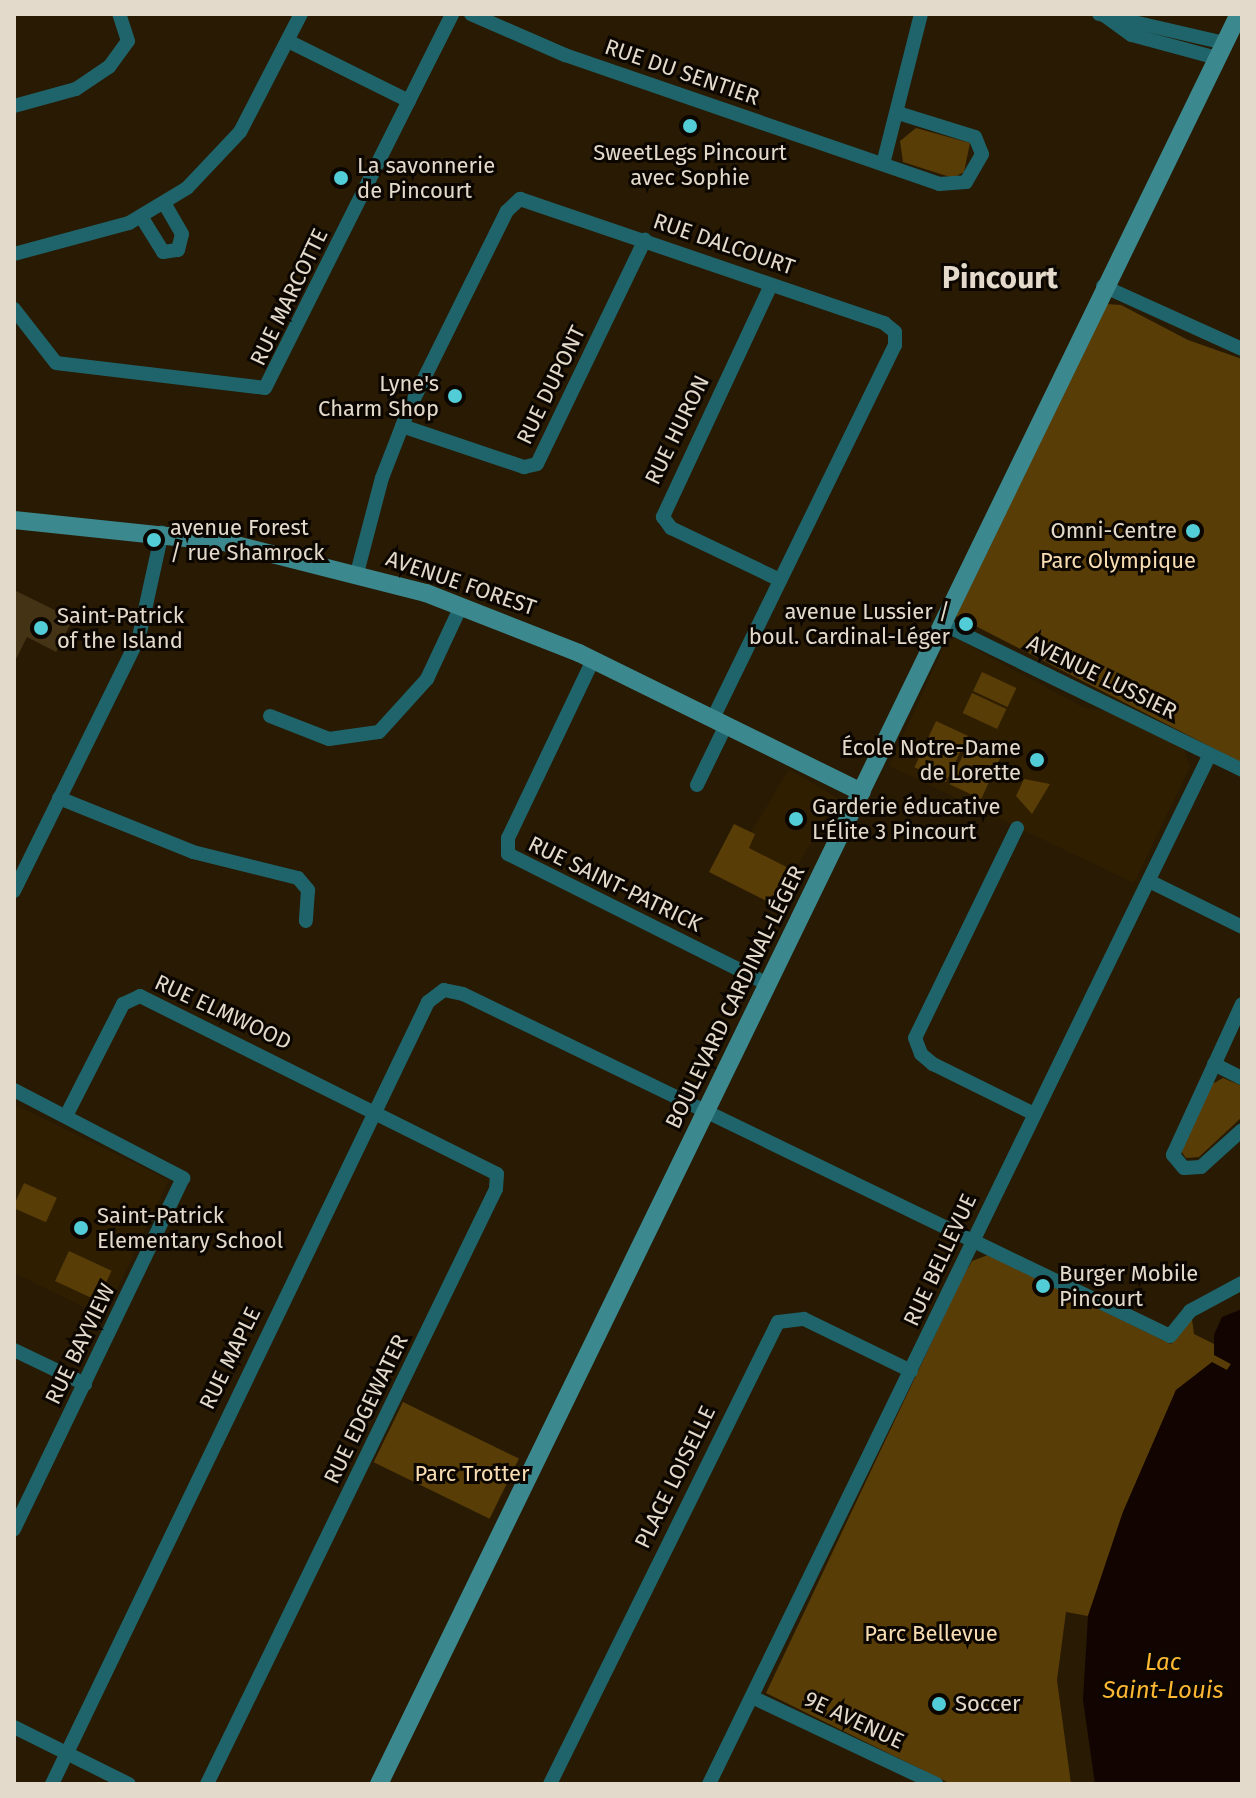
<!DOCTYPE html>
<html>
<head>
<meta charset="utf-8">
<style>
  body { margin:0 }
  #map { position:relative; width:1256px; height:1798px; overflow:hidden; background:#281a03; font-family:"Fira Sans",sans-serif }
  div>[style] { position:absolute }
  .built>* { inset:0; background:#2f1e00; transform-origin:0 0 }
  .green>* { inset:0; background:#583d07; transform-origin:0 0 }
  .water>* { inset:0; background:#120400 }
  .building>* { inset:0; background:#443315 }
  .street>* { height:14px; margin:-7px; padding:0 7px; transform-origin:7px; border-radius:7px; background:#1f646a }
  .secondary>* { height:18px; margin:-9px; padding:0 9px; transform-origin:9px; border-radius:9px; background:#3b898f }
  .dots>* { width:22px; height:22px; translate:-50% -50%; box-sizing:border-box; border:4px solid #0c0601; border-radius:50% }
  span { translate:-50% -50%; white-space:nowrap; text-align:center; line-height:1.15; -webkit-text-stroke:6px #0c0601; paint-order:stroke }
  .street-label { font-size:22px; color:#e3dacc }
  .poi-label { font-size:22px; color:#e3dacc }
  .left { translate:0 -50%; text-align:left }
  .right { translate:-100% -50%; text-align:right }
  .park-label { font-size:22px; color:#f8ddb2 }
  .water-label { font-size:24px; color:#fcb733; font-style:italic }
  .district-label { font-size:30px; color:#e3dacc; font-weight:700 }
  .frame { position:absolute; inset:0; border:16px solid #e3dacc; pointer-events:none }
</style>
</head>
<body>
<div id="map">
  <div class="built">
    <i style="clip-path:polygon(955px 638px,1083px 707px,1114px 713px,1183px 747px,1190px 767px,1134px 883px,889px 766px,945px 644px)"></i>
    <i style="left:789px;top:769px;width:57px;height:89px;rotate:31deg"></i>
    <i style="clip-path:polygon(14px 1104px,169px 1180px,104px 1317px,14px 1273px)"></i>
  </div>
  <div class="green">
    <i style="clip-path:polygon(916px 128px,970px 143px,964px 172px,953px 178px,903px 162px,900px 141px)"></i>
    <i style="clip-path:polygon(1106px 304px,1121px 305px,1188px 340px,1242px 359px,1242px 763px,956px 616px)"></i>
    <i style="left:982px;top:672px;width:38px;height:21px;rotate:25deg"></i>
    <i style="left:972px;top:693px;width:38px;height:22px;rotate:25deg"></i>
    <i style="left:936px;top:721px;width:35px;height:51px;rotate:25deg"></i>
    <i style="left:971px;top:738px;width:35px;height:51px;rotate:25deg"></i>
    <i style="clip-path:polygon(1024px 779px,1050px 784px,1032px 814px,1016px 796px)"></i>
    <i style="clip-path:polygon(734px 824px,755px 834px,749px 848px,802px 875px,784px 910px,709px 872px)"></i>
    <i style="clip-path:polygon(1223px 1078px,1242px 1086px,1242px 1117px,1199px 1157px,1186px 1158px,1181px 1151px,1212px 1084px)"></i>
    <i style="left:24px;top:1183px;width:36px;height:27px;rotate:24deg"></i>
    <i style="left:69px;top:1251px;width:47px;height:33px;rotate:25deg"></i>
    <i style="clip-path:polygon(988px 1255px,1171px 1344px,1192px 1319px,1194px 1334px,1218px 1346px,1215px 1355px,1231px 1364px,1227px 1370px,1210px 1365px,1176px 1390px,1123px 1512px,1088px 1616px,1066px 1612px,1057px 1680px,1071px 1784px,951px 1784px,766px 1693px,962px 1278px,972px 1261px)"></i>
    <i style="left:403px;top:1402px;width:129px;height:67px;rotate:26deg"></i>
  </div>
  <div class="water">
    <i style="clip-path:polygon(1242px 1309px,1242px 1784px,1095px 1784px,1083px 1700px,1088px 1616px,1123px 1512px,1176px 1390px,1212px 1362px,1227px 1370px,1231px 1364px,1214px 1355px,1214px 1335px,1222px 1317px)"></i>
  </div>
  <div class="building">
    <i style="clip-path:polygon(14px 590px,73px 619px,56px 652px,27px 637px,14px 663px)"></i>
  </div>
  <div class="street">
    <i style="left:471px;top:14px;width:103px;rotate:23.6deg"></i>
    <i style="left:565px;top:55px;width:396px;rotate:19deg"></i>
    <i style="left:939px;top:184px;width:27px;rotate:-4deg"></i>
    <i style="left:966px;top:182px;width:32px;rotate:-60deg"></i>
    <i style="left:982px;top:154px;width:18px;rotate:-112deg"></i>
    <i style="left:975px;top:137px;width:81px;rotate:-162.7deg"></i>
    <i style="left:1099px;top:14px;width:129px;rotate:13deg"></i>
    <i style="left:1104px;top:15px;width:34px;rotate:36deg"></i>
    <i style="left:1132px;top:35px;width:88px;rotate:15.1deg"></i>
    <i style="left:288px;top:41px;width:135px;rotate:26.4deg"></i>
    <i style="left:14px;top:106px;width:64px;rotate:-15.3deg"></i>
    <i style="left:76px;top:89px;width:40px;rotate:-34deg"></i>
    <i style="left:109px;top:67px;width:32px;rotate:-54deg"></i>
    <i style="left:128px;top:41px;width:28px;rotate:-108deg"></i>
    <i style="left:883px;top:164px;width:155px;rotate:-75.8deg"></i>
    <i style="left:142px;top:218px;width:40px;rotate:58deg"></i>
    <i style="left:163px;top:252px;width:15px;rotate:-8deg"></i>
    <i style="left:178px;top:250px;width:16px;rotate:-76deg"></i>
    <i style="left:182px;top:234px;width:34px;rotate:-120deg"></i>
    <i style="left:14px;top:254px;width:119px;rotate:-15.1deg"></i>
    <i style="left:129px;top:223px;width:68px;rotate:-31.1deg"></i>
    <i style="left:187px;top:188px;width:77px;rotate:-46.6deg"></i>
    <i style="left:240px;top:132px;width:133px;rotate:-62.7deg"></i>
    <i style="left:771px;top:285px;width:256px;rotate:115deg"></i>
    <i style="left:663px;top:517px;width:14px;rotate:54deg"></i>
    <i style="left:671px;top:528px;width:121px;rotate:25.5deg"></i>
    <i style="left:1103px;top:286px;width:153px;rotate:24.4deg"></i>
    <i style="left:14px;top:309px;width:68px;rotate:52.1deg"></i>
    <i style="left:56px;top:363px;width:210px;rotate:6.8deg"></i>
    <i style="left:265px;top:388px;width:418px;rotate:-63.4deg"></i>
    <i style="left:402px;top:426px;width:129px;rotate:18.6deg"></i>
    <i style="left:524px;top:467px;width:13px;rotate:-13deg"></i>
    <i style="left:537px;top:464px;width:249px;rotate:-64.3deg"></i>
    <i style="left:357px;top:573px;width:98px;rotate:-75.3deg"></i>
    <i style="left:382px;top:478px;width:72px;rotate:-68.8deg"></i>
    <i style="left:408px;top:411px;width:223px;rotate:-63.7deg"></i>
    <i style="left:507px;top:211px;width:18px;rotate:-43deg"></i>
    <i style="left:520px;top:199px;width:385px;rotate:18.8deg"></i>
    <i style="left:884px;top:323px;width:14px;rotate:39deg"></i>
    <i style="left:895px;top:332px;width:13px;rotate:90deg"></i>
    <i style="left:895px;top:345px;width:415px;rotate:116deg"></i>
    <i style="left:943px;top:624px;width:333px;rotate:26deg"></i>
    <i style="left:593px;top:660px;width:197px;rotate:115.5deg"></i>
    <i style="left:508px;top:838px;width:16px;rotate:90deg"></i>
    <i style="left:508px;top:854px;width:291px;rotate:26.6deg"></i>
    <i style="left:270px;top:716px;width:63px;rotate:21.3deg"></i>
    <i style="left:329px;top:739px;width:50px;rotate:-8deg"></i>
    <i style="left:379px;top:732px;width:72px;rotate:-47.8deg"></i>
    <i style="left:427px;top:679px;width:81px;rotate:-65deg"></i>
    <i style="left:697px;top:785px;width:67px;rotate:-64.2deg"></i>
    <i style="left:59px;top:798px;width:144px;rotate:21.9deg"></i>
    <i style="left:193px;top:852px;width:108px;rotate:13.9deg"></i>
    <i style="left:298px;top:878px;width:16px;rotate:50deg"></i>
    <i style="left:308px;top:890px;width:31px;rotate:94deg"></i>
    <i style="left:1017px;top:828px;width:233px;rotate:115.9deg"></i>
    <i style="left:915px;top:1038px;width:17px;rotate:69deg"></i>
    <i style="left:921px;top:1054px;width:16px;rotate:40deg"></i>
    <i style="left:933px;top:1064px;width:113px;rotate:26.3deg"></i>
    <i style="left:1149px;top:881px;width:104px;rotate:26.3deg"></i>
    <i style="left:14px;top:891px;width:283px;rotate:-63.8deg"></i>
    <i style="left:139px;top:637px;width:107px;rotate:-77.6deg"></i>
    <i style="left:1242px;top:1004px;width:166px;rotate:114.6deg"></i>
    <i style="left:1173px;top:1155px;width:17px;rotate:50deg"></i>
    <i style="left:1184px;top:1168px;width:17px;rotate:-3deg"></i>
    <i style="left:1201px;top:1167px;width:55px;rotate:-42.1deg"></i>
    <i style="left:1214px;top:1064px;width:31px;rotate:27deg"></i>
    <i style="left:14px;top:1090px;width:191px;rotate:27.5deg"></i>
    <i style="left:183px;top:1178px;width:390px;rotate:115.7deg"></i>
    <i style="left:66px;top:1116px;width:126px;rotate:-63deg"></i>
    <i style="left:123px;top:1004px;width:19px;rotate:-25deg"></i>
    <i style="left:140px;top:996px;width:399px;rotate:26.5deg"></i>
    <i style="left:497px;top:1174px;width:15px;rotate:94deg"></i>
    <i style="left:496px;top:1189px;width:661px;rotate:115.91deg"></i>
    <i style="left:14px;top:1350px;width:79px;rotate:25.6deg"></i>
    <i style="left:752px;top:1697px;width:204px;rotate:25.3deg"></i>
    <i style="left:14px;top:1727px;width:128px;rotate:26.4deg"></i>
    <i style="left:52px;top:1784px;width:868px;rotate:-64.32deg"></i>
    <i style="left:428px;top:1002px;width:20px;rotate:-37deg"></i>
    <i style="left:444px;top:990px;width:19px;rotate:12deg"></i>
    <i style="left:463px;top:994px;width:785px;rotate:25.81deg"></i>
    <i style="left:1170px;top:1336px;width:32px;rotate:-51deg"></i>
    <i style="left:1190px;top:1311px;width:59px;rotate:-28.3deg"></i>
    <i style="left:550px;top:1784px;width:515px;rotate:-63.73deg"></i>
    <i style="left:778px;top:1322px;width:26px;rotate:-7deg"></i>
    <i style="left:804px;top:1319px;width:119px;rotate:25.9deg"></i>
    <i style="left:709px;top:1784px;width:1145px;rotate:-64.06deg"></i>
  </div>
  <div class="secondary">
    <i style="left:14px;top:520px;width:211px;rotate:6deg"></i>
    <i style="left:224px;top:542px;width:208px;rotate:14.2deg"></i>
    <i style="left:426px;top:593px;width:164px;rotate:21.4deg"></i>
    <i style="left:579px;top:653px;width:315px;rotate:26.2deg"></i>
    <i style="left:379px;top:1784px;width:1968px;rotate:-64.09deg"></i>
  </div>
  <div class="dots">
    <i style="left:690px;top:126px;background:#52ccd6"></i>
    <i style="left:341px;top:178px;background:#52ccd6"></i>
    <i style="left:455px;top:396px;background:#52ccd6"></i>
    <i style="left:1193px;top:531px;background:#52ccd6"></i>
    <i style="left:154px;top:540px;background:#52ccd6"></i>
    <i style="left:966px;top:624px;background:#52ccd6"></i>
    <i style="left:41px;top:628px;background:#52ccd6"></i>
    <i style="left:1037px;top:760px;background:#52ccd6"></i>
    <i style="left:796px;top:819px;background:#52ccd6"></i>
    <i style="left:81px;top:1228px;background:#52ccd6"></i>
    <i style="left:1043px;top:1286px;background:#52ccd6"></i>
    <i style="left:939px;top:1704px;background:#52ccd6"></i>
  </div>
  <div class="street-label">
    <span style="left:682px;top:72px;rotate:19deg">RUE DU SENTIER</span>
    <span style="left:724px;top:244px;rotate:19deg">RUE DALCOURT</span>
    <span style="left:289px;top:297px;rotate:-64deg">RUE MARCOTTE</span>
    <span style="left:551px;top:385px;rotate:-64deg">RUE DUPONT</span>
    <span style="left:677px;top:430px;rotate:-64deg">RUE HURON</span>
    <span style="left:461px;top:583px;rotate:19deg">AVENUE FOREST</span>
    <span style="left:1102px;top:677px;rotate:26deg">AVENUE LUSSIER</span>
    <span style="left:615px;top:884px;rotate:26deg">RUE SAINT-PATRICK</span>
    <span style="left:735px;top:997px;rotate:-64deg">BOULEVARD CARDINAL-LÉGER</span>
    <span style="left:223px;top:1012px;rotate:25deg">RUE ELMWOOD</span>
    <span style="left:940px;top:1260px;rotate:-65deg">RUE BELLEVUE</span>
    <span style="left:80px;top:1344px;rotate:-64deg">RUE BAYVIEW</span>
    <span style="left:230px;top:1358px;rotate:-64deg">RUE MAPLE</span>
    <span style="left:366px;top:1409px;rotate:-64deg">RUE EDGEWATER</span>
    <span style="left:675px;top:1477px;rotate:-64deg">PLACE LOISELLE</span>
    <span style="left:854px;top:1720px;rotate:25deg">9E AVENUE</span>
  </div>
  <div class="poi-label">
    <span style="left:690px;top:165px">SweetLegs Pincourt<br>avec Sophie</span>
    <span class="left" style="left:357px;top:178px">La savonnerie<br>de Pincourt</span>
    <span class="right" style="left:439px;top:396px">Lyne's<br>Charm Shop</span>
    <span class="left" style="left:170px;top:540px">avenue Forest<br>/ rue Shamrock</span>
    <span class="right" style="left:1177px;top:531px">Omni-Centre</span>
    <span class="right" style="left:950px;top:624px">avenue Lussier /<br>boul. Cardinal-Léger</span>
    <span class="left" style="left:57px;top:628px">Saint-Patrick<br>of the Island</span>
    <span class="right" style="left:1021px;top:760px">École Notre-Dame<br>de Lorette</span>
    <span class="left" style="left:812px;top:819px">Garderie éducative<br>L'Élite 3 Pincourt</span>
    <span class="left" style="left:97px;top:1228px">Saint-Patrick<br>Elementary School</span>
    <span class="left" style="left:1059px;top:1286px">Burger Mobile<br>Pincourt</span>
    <span class="left" style="left:955px;top:1704px">Soccer</span>
  </div>
  <div class="park-label">
    <span style="left:1118px;top:561px">Parc Olympique</span>
    <span style="left:472px;top:1474px">Parc Trotter</span>
    <span style="left:931px;top:1634px">Parc Bellevue</span>
  </div>
  <div class="water-label">
    <span style="left:1163px;top:1677px">Lac<br>Saint-Louis</span>
  </div>
  <div class="district-label">
    <span style="left:1000px;top:278px">Pincourt</span>
  </div>
  <div class="frame"></div>
</div>
</body>
</html>
